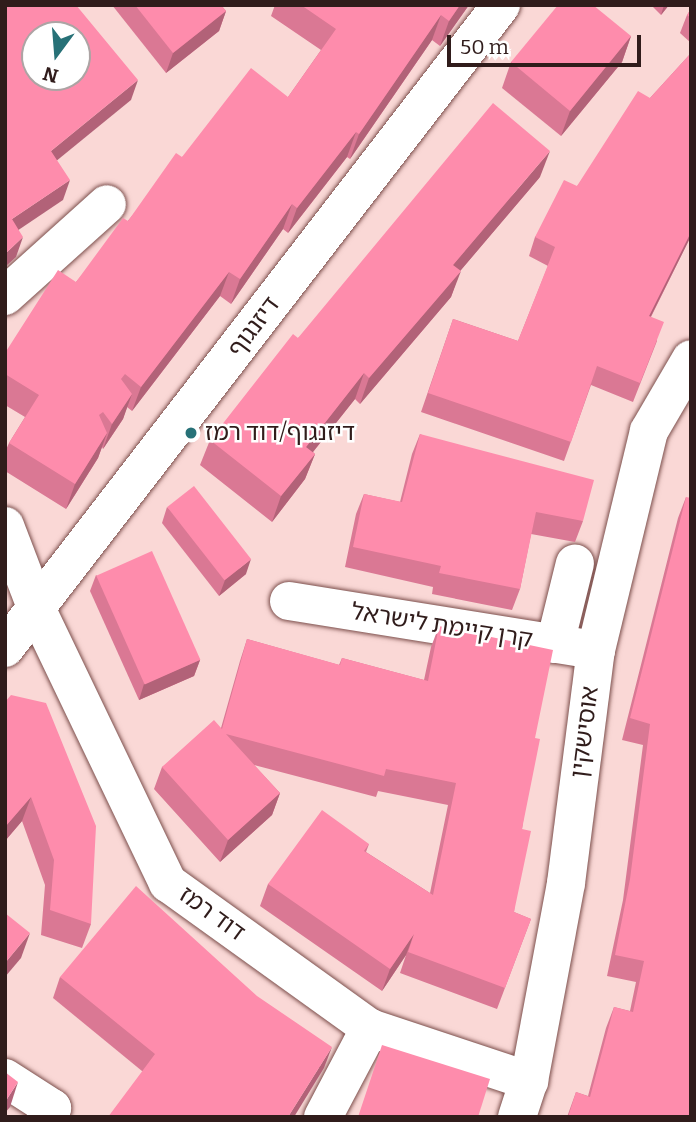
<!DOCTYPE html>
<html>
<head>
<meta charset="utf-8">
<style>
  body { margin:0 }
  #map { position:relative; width:696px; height:1122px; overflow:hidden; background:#fad8d6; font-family:Bitter,"Noto Sans Hebrew",serif }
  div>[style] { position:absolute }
  .roads { filter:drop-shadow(0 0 2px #7c4f4c) drop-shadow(0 0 2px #7c4f4c) }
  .minor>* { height:38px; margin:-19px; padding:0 19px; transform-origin:19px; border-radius:19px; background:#fff }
  .wall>* { inset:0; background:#da7894 }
  .shaded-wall>* { inset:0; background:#b26278 }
  .building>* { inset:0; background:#fe8cac; transform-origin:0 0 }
  .dots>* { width:19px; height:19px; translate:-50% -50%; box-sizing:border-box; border:4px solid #fff; border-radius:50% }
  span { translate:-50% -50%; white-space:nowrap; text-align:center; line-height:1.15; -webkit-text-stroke:5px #fff; paint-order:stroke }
  .street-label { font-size:24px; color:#301c1b }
  .poi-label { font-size:24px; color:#301c1b }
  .left { translate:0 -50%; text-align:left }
  .frame { position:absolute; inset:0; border:7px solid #301c1b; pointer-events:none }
  .north { position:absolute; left:21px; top:21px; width:70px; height:70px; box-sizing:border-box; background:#fff; border:2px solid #aca4a4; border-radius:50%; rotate:196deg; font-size:19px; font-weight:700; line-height:28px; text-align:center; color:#301c1b }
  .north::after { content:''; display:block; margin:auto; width:24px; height:32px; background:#277177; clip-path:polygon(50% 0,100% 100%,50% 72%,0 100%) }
  .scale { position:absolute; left:447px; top:35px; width:194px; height:32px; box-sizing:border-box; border:4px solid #301c1b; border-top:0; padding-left:9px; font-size:21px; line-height:24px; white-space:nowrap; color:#301c1b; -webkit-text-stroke:5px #fff; paint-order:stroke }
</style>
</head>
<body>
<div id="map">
  <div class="roads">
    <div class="minor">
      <i style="left:5px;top:296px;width:137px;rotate:-42deg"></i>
      <i style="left:5px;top:526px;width:90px;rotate:69.1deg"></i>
      <i style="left:37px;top:610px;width:303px;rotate:64.4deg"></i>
      <i style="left:168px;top:883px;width:249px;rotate:35.7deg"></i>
      <i style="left:370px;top:1028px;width:168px;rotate:18.4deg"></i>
      <i style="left:289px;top:601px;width:311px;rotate:9.1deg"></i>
      <i style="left:555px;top:644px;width:83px;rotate:-76.1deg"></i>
      <i style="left:5px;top:648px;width:812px;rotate:-52.35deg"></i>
      <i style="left:5px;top:1078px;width:56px;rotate:32.6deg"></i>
      <i style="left:52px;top:1108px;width:11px;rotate:124deg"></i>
      <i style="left:323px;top:1117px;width:101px;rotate:-62.2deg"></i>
      <i style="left:517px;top:1117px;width:38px;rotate:-72deg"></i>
      <i style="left:529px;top:1081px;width:201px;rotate:-79.4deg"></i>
      <i style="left:566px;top:883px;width:235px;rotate:-82.7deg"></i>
      <i style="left:596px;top:650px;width:225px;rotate:-76.4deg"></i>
      <i style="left:649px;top:431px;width:83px;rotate:-59.7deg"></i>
    </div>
  </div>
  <div class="wall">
    <i style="clip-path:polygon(112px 5px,221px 5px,226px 11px,219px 31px,166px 73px)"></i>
    <i style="clip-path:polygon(275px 5px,469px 5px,440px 46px,432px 40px,350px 159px,347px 157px,288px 233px,283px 229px,231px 304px,220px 296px,132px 411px,127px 407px,123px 419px,103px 449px,102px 447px,98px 458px,66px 509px,5px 471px,5px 452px,9px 443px,25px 417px,5px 405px,5px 353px,76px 282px,182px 157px,288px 97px,321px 50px,271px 16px)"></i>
    <i style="clip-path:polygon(651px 5px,669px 5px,661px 15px)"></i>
    <i style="clip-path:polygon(691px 9px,691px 43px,680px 33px,687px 15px)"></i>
    <i style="clip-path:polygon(631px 36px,622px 62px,561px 136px,502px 88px,511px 62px)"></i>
    <i style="clip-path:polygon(691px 53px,691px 242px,689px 240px,651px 317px,657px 341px,633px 402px,591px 385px,564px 461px,421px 412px,453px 319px,518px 341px,548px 266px,529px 256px,535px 237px,650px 98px)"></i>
    <i style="clip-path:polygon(540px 177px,460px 271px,451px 297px,360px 404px,355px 399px,313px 452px,315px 454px,305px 479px,272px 522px,200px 465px,210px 440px,298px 338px)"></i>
    <i style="clip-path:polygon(420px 434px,583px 521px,575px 542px,531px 534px,520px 589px,512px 610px,432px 594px,433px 587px,345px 567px,356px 514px,364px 494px,400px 502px,412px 454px)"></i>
    <i style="clip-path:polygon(686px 497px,691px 1117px,567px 1117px,576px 1092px,588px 1096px,606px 1028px,614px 1007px,630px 1011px,636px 982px,607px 976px,623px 900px,643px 745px,622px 740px,678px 518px)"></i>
    <i style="clip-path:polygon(167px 507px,246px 574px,219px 596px,162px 523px)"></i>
    <i style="clip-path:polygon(96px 575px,200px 660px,194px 676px,139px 700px,90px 591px)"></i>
    <i style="clip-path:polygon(439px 626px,535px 738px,522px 829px,514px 912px,531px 919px,497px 1009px,400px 973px,406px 955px,382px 991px,260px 906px,268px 884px,369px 844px,366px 852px,430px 893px,448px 805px,378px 791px,376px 797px,254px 765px,280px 793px,272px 815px,220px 862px,154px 789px,162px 767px,221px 728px,240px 661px,247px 639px,339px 665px,342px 658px,424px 680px,431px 647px)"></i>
    <i style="clip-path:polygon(5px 702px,91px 924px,82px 948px,41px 935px,45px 885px,22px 821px,5px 841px)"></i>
    <i style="clip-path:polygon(60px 977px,324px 1068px,142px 1071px,53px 998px)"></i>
  </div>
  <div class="shaded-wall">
    <i style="clip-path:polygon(460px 5px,469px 5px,440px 46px,449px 21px)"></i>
    <i style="clip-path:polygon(664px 5px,669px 5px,661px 15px)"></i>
    <i style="clip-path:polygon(226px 11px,219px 31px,166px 73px,173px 53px)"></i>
    <i style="clip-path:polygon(441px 15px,432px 40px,350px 159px,359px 134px)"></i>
    <i style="clip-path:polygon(631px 36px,622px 62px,561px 136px,570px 111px)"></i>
    <i style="clip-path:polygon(138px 80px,131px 100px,44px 171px,51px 151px)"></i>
    <i style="clip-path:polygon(356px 132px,347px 157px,288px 233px,297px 208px)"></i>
    <i style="clip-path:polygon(550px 151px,540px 177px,444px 290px,453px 265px)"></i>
    <i style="clip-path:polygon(70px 180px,63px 200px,5px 239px,12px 219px)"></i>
    <i style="clip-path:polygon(292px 204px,283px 229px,231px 304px,240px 279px)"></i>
    <i style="clip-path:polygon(691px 232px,689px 240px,642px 334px,649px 316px)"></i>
    <i style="clip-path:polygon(23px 237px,16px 257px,5px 267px,5px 254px)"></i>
    <i style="clip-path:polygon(461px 271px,451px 297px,360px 404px,369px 378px)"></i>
    <i style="clip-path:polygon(229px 272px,220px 296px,132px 411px,141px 387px)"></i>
    <i style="clip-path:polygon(364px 373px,355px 399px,297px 472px,306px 447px)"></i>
    <i style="clip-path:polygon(132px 394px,123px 419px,103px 449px,112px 424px)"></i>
    <i style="clip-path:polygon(107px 433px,98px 458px,66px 509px,75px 484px)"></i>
    <i style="clip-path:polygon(315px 454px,305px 479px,272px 522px,281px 496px)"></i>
    <i style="clip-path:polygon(251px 559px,246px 574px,219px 596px,225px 580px)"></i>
    <i style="clip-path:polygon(200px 660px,194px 676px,139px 700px,144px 684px)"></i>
    <i style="clip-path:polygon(280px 793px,272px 815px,220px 862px,228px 840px)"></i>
    <i style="clip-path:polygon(31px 797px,22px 821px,5px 841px,5px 827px)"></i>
    <i style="clip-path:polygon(30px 933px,21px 958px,5px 977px,5px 963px)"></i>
    <i style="clip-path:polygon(414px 934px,406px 955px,382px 991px,390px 969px)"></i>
    <i style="clip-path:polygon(332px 1047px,324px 1068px,294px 1117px,288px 1117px)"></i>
    <i style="clip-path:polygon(18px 1082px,10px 1107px,5px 1113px,5px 1102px)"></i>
  </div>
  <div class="building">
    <i style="clip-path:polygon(evenodd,5px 5px,76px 5px,138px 80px,51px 151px,70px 180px,12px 219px,23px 237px,5px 254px,5px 5px,35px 35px,77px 35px,77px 77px,35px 77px,35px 35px)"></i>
    <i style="clip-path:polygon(135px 5px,221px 5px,226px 11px,173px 53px)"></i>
    <i style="clip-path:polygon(301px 5px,460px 5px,449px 21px,441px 15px,359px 134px,356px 132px,297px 208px,292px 204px,240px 279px,229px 272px,141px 387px,125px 374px,121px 379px,132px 394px,112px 424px,103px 412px,99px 415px,107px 433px,75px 484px,9px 443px,39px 395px,5px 374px,5px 353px,58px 270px,76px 282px,123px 218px,128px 221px,176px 153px,182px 157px,251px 68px,288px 97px,336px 29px)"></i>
    <i style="clip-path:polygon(558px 5px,593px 5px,631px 36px,570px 111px,511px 62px)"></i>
    <i style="clip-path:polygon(691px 9px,691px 18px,687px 15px)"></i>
    <i style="clip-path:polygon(691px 53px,691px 232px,649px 316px,664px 322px,640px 383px,597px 366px,571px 442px,428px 393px,453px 319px,518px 341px,555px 247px,535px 237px,564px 180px,577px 186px,638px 91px,650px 98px)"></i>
    <i style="clip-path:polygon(493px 103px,550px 151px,453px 265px,461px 271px,369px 378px,364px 373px,306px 447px,315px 454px,281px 496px,210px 440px,293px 334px,298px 338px)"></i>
    <i style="clip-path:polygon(420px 434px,594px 480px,583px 521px,536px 512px,520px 589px,439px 573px,441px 566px,353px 547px,364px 494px,402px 502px)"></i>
    <i style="left:194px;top:486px;width:93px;height:34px;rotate:52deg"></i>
    <i style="clip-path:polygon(686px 497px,691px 498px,691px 1117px,568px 1117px,576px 1092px,590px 1097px,614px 1007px,633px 1012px,644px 961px,615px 955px,630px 879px,650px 724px,630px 718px)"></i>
    <i style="left:152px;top:551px;width:119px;height:61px;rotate:66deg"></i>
    <i style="clip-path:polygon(439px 626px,553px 650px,535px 738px,540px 739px,522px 829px,531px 831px,514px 912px,531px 919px,505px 988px,408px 952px,414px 934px,390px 969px,268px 884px,322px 810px,369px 844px,364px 851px,433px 895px,456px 783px,386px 769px,384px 776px,226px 734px,280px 793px,228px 840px,162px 767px,214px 720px,222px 729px,247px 639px,340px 665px,342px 658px,428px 681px)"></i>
    <i style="clip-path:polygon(11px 695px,46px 703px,96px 826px,91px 924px,50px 910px,54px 860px,31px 797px,5px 827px,5px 702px)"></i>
    <i style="clip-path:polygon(136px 886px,257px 996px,332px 1047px,288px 1117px,108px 1117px,155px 1054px,60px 977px)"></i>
    <i style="clip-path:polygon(5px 913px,30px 933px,5px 963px)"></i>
    <i style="clip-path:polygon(382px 1045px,490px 1079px,478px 1117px,358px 1117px)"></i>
    <i style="clip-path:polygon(5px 1072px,18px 1082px,5px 1102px)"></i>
  </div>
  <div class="dots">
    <i style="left:191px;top:433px;background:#277177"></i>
  </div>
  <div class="street-label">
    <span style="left:254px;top:327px;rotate:-53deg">דיזנגוף</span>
    <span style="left:442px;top:626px;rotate:9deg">קרן קיימת לישראל</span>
    <span style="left:585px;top:732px;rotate:-83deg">אוסישקין</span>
    <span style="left:212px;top:914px;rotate:36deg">דוד רמז</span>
  </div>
  <div class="poi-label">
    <span class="left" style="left:205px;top:433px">דיזנגוף/דוד רמז</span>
  </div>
  <div class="frame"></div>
  <div class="north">N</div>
  <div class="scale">50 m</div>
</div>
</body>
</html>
